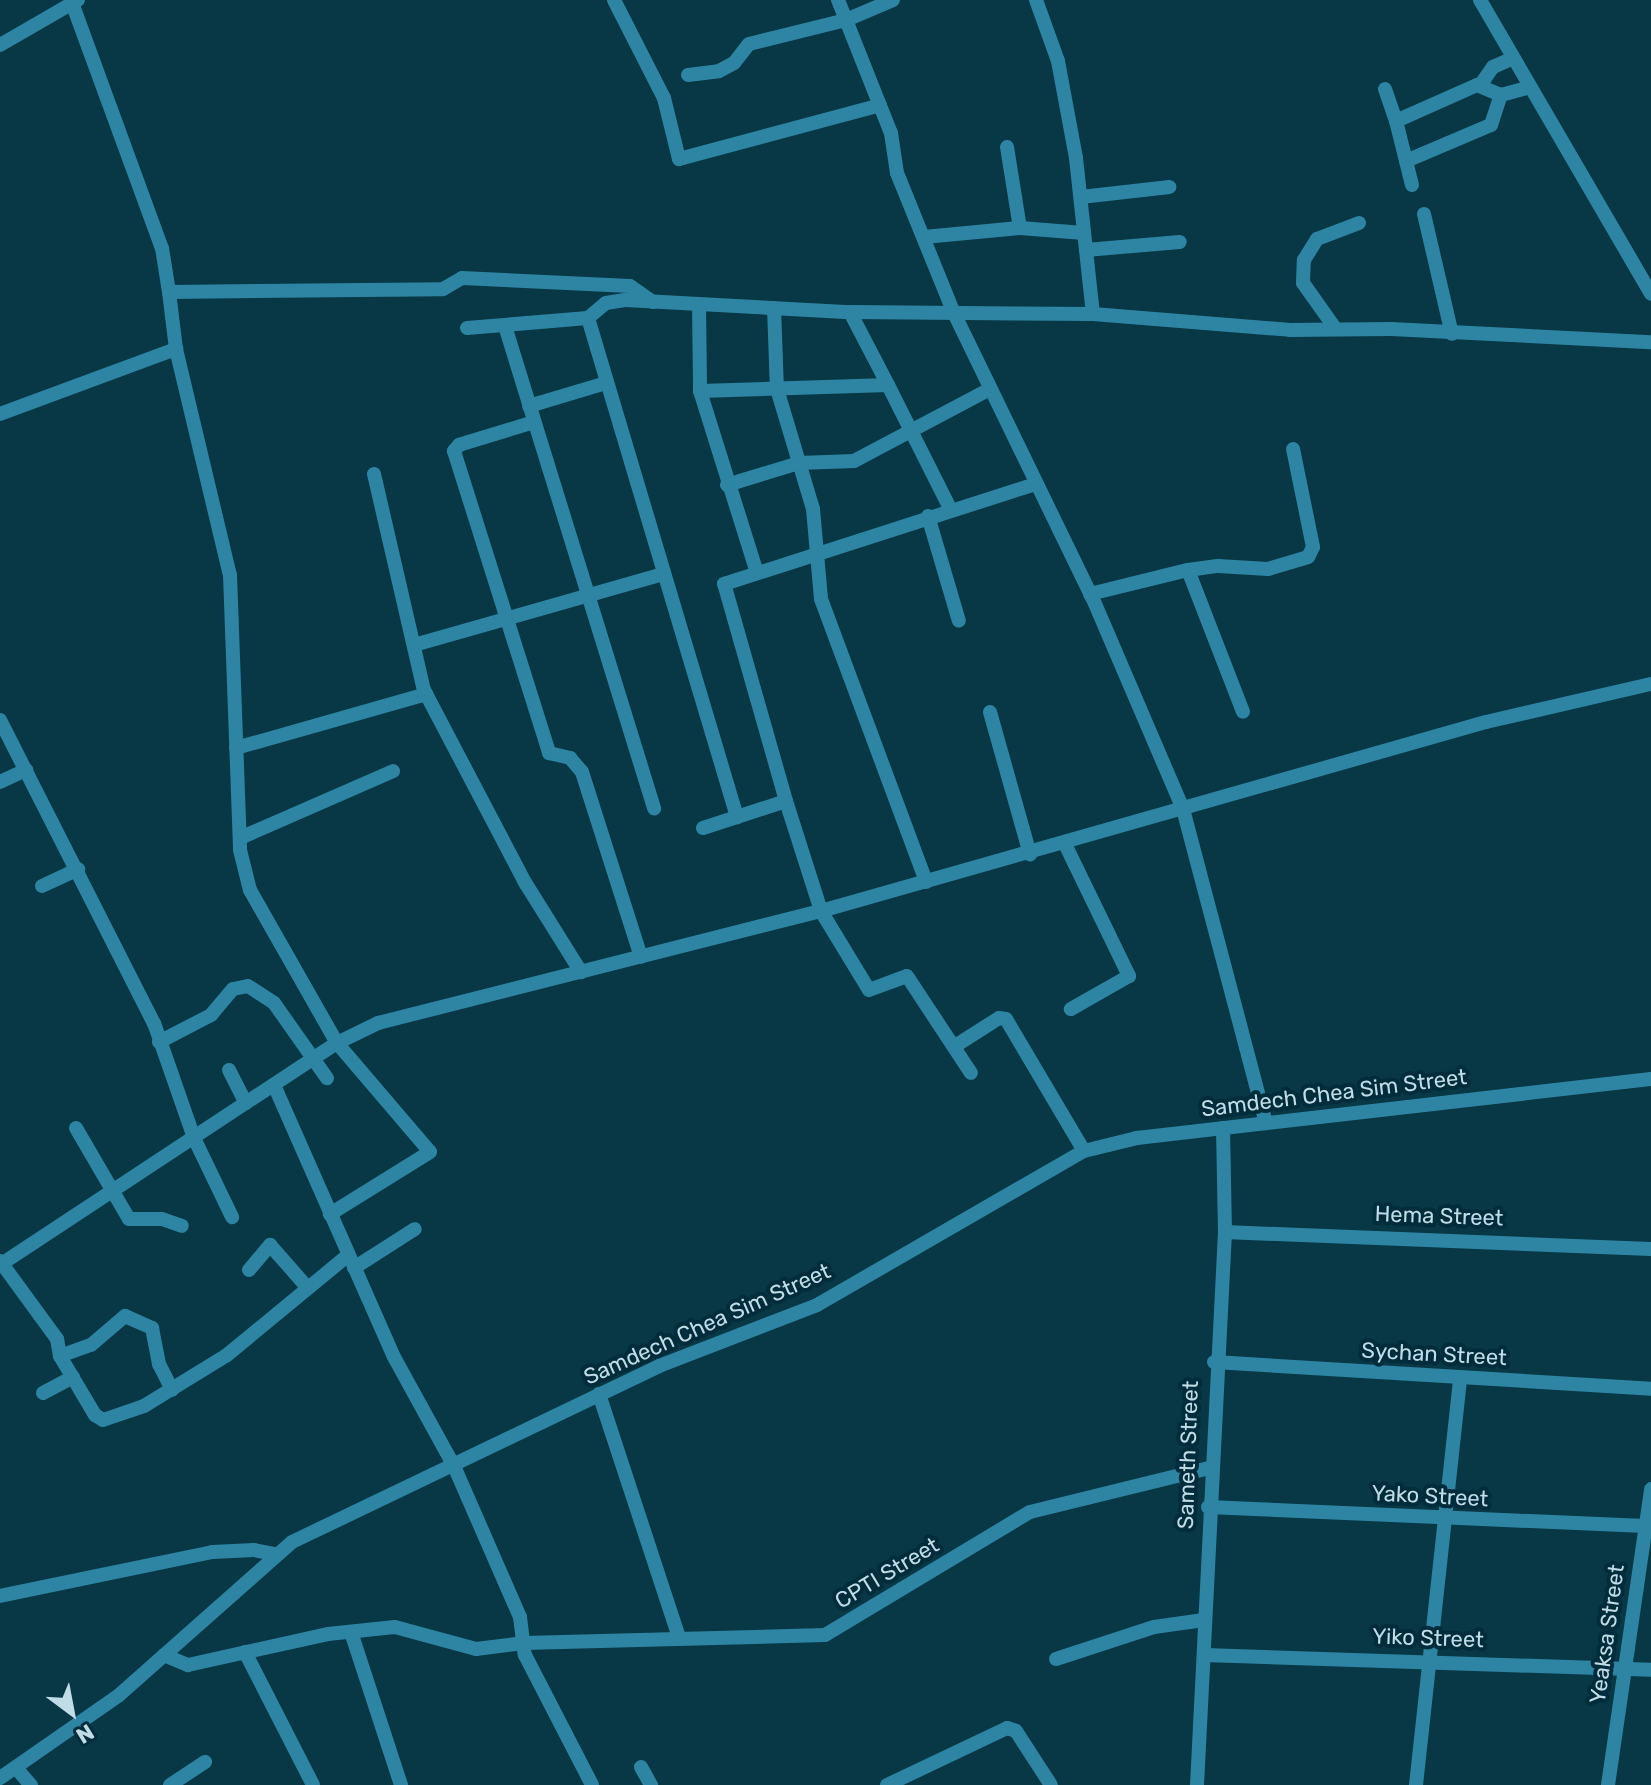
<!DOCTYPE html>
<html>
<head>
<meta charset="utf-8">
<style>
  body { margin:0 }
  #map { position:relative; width:1651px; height:1785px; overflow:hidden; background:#083745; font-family:Rubik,sans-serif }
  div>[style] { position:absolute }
  .minor>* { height:14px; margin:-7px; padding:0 7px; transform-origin:7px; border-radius:7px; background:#2d85a3 }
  span { translate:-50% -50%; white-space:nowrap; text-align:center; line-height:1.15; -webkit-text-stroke:8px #002c3b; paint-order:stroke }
  .street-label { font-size:22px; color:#c0dce7 }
  .north { position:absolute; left:32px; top:1673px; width:80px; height:80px; -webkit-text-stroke:6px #002c3b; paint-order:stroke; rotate:148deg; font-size:22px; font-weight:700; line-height:32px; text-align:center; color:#c0dce7 }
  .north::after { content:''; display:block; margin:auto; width:28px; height:36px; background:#c0dce7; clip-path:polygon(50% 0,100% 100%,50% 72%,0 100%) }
</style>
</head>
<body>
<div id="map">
  <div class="minor">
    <i style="left:71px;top:0;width:264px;rotate:69.9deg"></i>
    <i style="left:162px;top:248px;width:45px;rotate:81deg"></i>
    <i style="left:614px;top:0;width:110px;rotate:63deg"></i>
    <i style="left:664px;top:98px;width:63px;rotate:76.2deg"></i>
    <i style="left:679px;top:159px;width:208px;rotate:-15deg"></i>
    <i style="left:838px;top:0;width:143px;rotate:68.3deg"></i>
    <i style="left:891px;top:133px;width:40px;rotate:81.5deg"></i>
    <i style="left:897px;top:173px;width:149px;rotate:67.9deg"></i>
    <i style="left:953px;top:311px;width:320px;rotate:64.1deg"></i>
    <i style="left:1093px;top:599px;width:228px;rotate:66.8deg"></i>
    <i style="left:1183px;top:809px;width:325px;rotate:75.2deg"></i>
    <i style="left:1036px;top:0;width:65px;rotate:70.2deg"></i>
    <i style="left:1058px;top:61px;width:99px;rotate:79.5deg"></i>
    <i style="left:1076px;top:158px;width:157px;rotate:83.8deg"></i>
    <i style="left:1480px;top:0;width:340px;rotate:59.8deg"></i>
    <i style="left:0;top:45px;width:90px;rotate:-30deg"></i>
    <i style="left:688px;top:75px;width:31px;rotate:-7deg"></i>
    <i style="left:719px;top:71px;width:17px;rotate:-28deg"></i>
    <i style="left:734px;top:63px;width:24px;rotate:-52deg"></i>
    <i style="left:749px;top:44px;width:100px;rotate:-13.9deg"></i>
    <i style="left:846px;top:20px;width:51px;rotate:-23.1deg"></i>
    <i style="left:1481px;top:84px;width:21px;rotate:-55deg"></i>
    <i style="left:1493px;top:67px;width:22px;rotate:-24deg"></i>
    <i style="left:1385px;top:89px;width:34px;rotate:71deg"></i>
    <i style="left:1007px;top:147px;width:82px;rotate:80.9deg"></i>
    <i style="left:1406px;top:161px;width:92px;rotate:-23deg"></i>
    <i style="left:1491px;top:125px;width:32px;rotate:-72deg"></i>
    <i style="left:1412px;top:185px;width:66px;rotate:-104deg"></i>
    <i style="left:1396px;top:121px;width:89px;rotate:-24deg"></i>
    <i style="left:1477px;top:85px;width:26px;rotate:23deg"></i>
    <i style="left:1501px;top:95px;width:30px;rotate:-15deg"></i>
    <i style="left:1081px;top:197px;width:89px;rotate:-6.5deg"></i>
    <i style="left:1424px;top:214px;width:123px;rotate:76.9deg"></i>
    <i style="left:924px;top:237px;width:96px;rotate:-5.4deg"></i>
    <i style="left:1020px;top:228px;width:64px;rotate:4.5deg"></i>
    <i style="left:1086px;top:250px;width:94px;rotate:-4.9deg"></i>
    <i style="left:699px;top:304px;width:87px;rotate:89.3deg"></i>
    <i style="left:700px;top:391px;width:188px;rotate:72.6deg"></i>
    <i style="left:774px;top:308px;width:81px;rotate:87.9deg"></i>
    <i style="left:777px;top:389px;width:125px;rotate:73.3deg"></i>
    <i style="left:813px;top:509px;width:90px;rotate:84.9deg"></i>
    <i style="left:821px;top:599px;width:302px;rotate:69.6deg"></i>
    <i style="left:588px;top:318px;width:521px;rotate:73.37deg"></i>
    <i style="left:505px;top:326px;width:505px;rotate:72.82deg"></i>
    <i style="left:467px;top:328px;width:121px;rotate:-4.7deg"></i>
    <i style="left:588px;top:318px;width:23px;rotate:-40deg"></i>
    <i style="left:606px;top:303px;width:19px;rotate:-9deg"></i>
    <i style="left:625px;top:300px;width:225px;rotate:3.1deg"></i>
    <i style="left:850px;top:312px;width:243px;rotate:0.5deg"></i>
    <i style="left:1093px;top:314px;width:198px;rotate:4.6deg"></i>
    <i style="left:1290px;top:330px;width:101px;rotate:-0.6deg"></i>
    <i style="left:1391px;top:329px;width:260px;rotate:2.9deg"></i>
    <i style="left:1335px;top:328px;width:55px;rotate:-125.4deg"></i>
    <i style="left:1303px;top:283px;width:23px;rotate:-88deg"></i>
    <i style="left:1304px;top:260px;width:25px;rotate:-58deg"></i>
    <i style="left:1317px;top:239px;width:45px;rotate:-20.9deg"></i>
    <i style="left:176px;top:349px;width:57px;rotate:-97deg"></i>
    <i style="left:169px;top:292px;width:274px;rotate:-0.6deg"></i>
    <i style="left:443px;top:289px;width:22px;rotate:-30deg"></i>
    <i style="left:462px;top:278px;width:168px;rotate:2.7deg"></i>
    <i style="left:630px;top:286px;width:28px;rotate:35deg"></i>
    <i style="left:888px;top:385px;width:140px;rotate:63.3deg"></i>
    <i style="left:700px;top:391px;width:188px;rotate:-1.8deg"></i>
    <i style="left:888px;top:385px;width:82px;rotate:-117.5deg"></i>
    <i style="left:529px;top:406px;width:80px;rotate:-16.6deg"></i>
    <i style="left:0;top:414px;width:188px;rotate:-20.3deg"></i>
    <i style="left:176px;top:349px;width:232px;rotate:76.6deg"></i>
    <i style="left:230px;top:575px;width:275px;rotate:87.9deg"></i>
    <i style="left:240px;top:850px;width:41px;rotate:76deg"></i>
    <i style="left:250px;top:890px;width:176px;rotate:60.4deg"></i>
    <i style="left:337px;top:1043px;width:143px;rotate:49.5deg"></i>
    <i style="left:430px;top:1152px;width:118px;rotate:148.2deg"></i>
    <i style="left:534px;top:422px;width:78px;rotate:163deg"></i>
    <i style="left:459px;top:445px;width:8px;rotate:130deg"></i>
    <i style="left:454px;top:451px;width:317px;rotate:72.5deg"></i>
    <i style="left:549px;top:753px;width:22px;rotate:13deg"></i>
    <i style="left:570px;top:758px;width:18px;rotate:49deg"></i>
    <i style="left:582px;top:772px;width:194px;rotate:72.3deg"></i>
    <i style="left:374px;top:474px;width:222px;rotate:77deg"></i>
    <i style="left:424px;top:690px;width:219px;rotate:62.3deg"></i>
    <i style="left:526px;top:884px;width:104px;rotate:58deg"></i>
    <i style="left:727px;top:485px;width:75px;rotate:-17deg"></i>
    <i style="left:799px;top:463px;width:55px;rotate:-2.1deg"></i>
    <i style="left:854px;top:461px;width:152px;rotate:-27.9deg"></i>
    <i style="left:928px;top:516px;width:109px;rotate:73.6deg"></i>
    <i style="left:1188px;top:570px;width:30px;rotate:-8deg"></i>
    <i style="left:1218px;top:566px;width:50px;rotate:3.4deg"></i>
    <i style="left:1268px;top:569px;width:42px;rotate:-16.7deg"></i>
    <i style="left:1308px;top:557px;width:11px;rotate:-63deg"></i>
    <i style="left:1313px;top:547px;width:100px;rotate:-101.5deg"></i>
    <i style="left:1090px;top:594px;width:101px;rotate:-13.8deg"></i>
    <i style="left:1188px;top:570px;width:152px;rotate:68.8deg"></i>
    <i style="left:414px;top:645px;width:260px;rotate:-15.9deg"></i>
    <i style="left:990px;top:712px;width:148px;rotate:74.3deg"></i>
    <i style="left:0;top:720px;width:340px;rotate:63.1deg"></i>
    <i style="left:154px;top:1023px;width:122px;rotate:70.8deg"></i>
    <i style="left:194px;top:1138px;width:88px;rotate:64.3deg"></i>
    <i style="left:236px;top:748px;width:198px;rotate:-15.8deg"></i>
    <i style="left:0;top:782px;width:29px;rotate:-25deg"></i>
    <i style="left:786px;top:801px;width:226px;rotate:-105.9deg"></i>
    <i style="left:724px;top:584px;width:328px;rotate:-17.8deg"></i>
    <i style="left:703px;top:828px;width:87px;rotate:-18deg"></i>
    <i style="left:786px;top:801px;width:115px;rotate:72.3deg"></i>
    <i style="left:821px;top:911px;width:92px;rotate:58.7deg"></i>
    <i style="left:869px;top:990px;width:40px;rotate:-20.2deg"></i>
    <i style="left:907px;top:976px;width:116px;rotate:56.6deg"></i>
    <i style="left:240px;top:838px;width:167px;rotate:-23.6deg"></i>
    <i style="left:1065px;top:844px;width:147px;rotate:64.1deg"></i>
    <i style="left:1129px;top:976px;width:67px;rotate:150.4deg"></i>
    <i style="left:42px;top:886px;width:40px;rotate:-25deg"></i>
    <i style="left:159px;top:1042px;width:59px;rotate:-27.4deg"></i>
    <i style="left:211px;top:1015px;width:34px;rotate:-50deg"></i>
    <i style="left:233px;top:989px;width:15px;rotate:-11deg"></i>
    <i style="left:248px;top:986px;width:31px;rotate:33deg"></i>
    <i style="left:274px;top:1003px;width:92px;rotate:54.8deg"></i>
    <i style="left:955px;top:1046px;width:52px;rotate:-32.5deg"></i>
    <i style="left:999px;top:1018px;width:7px;rotate:8deg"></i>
    <i style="left:1006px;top:1019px;width:153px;rotate:59.4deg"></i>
    <i style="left:229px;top:1070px;width:37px;rotate:63deg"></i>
    <i style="left:274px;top:1085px;width:297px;rotate:66.2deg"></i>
    <i style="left:394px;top:1357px;width:124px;rotate:61.2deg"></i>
    <i style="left:454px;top:1466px;width:165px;rotate:66.4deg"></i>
    <i style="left:520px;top:1617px;width:38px;rotate:83deg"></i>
    <i style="left:525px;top:1655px;width:146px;rotate:62.7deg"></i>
    <i style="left:76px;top:1128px;width:105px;rotate:59.8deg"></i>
    <i style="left:129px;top:1219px;width:33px"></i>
    <i style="left:162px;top:1219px;width:21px;rotate:19deg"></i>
    <i style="left:1225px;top:1232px;width:426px;rotate:2.3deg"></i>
    <i style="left:0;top:1261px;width:97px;rotate:53.8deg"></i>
    <i style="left:57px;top:1339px;width:17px;rotate:80deg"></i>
    <i style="left:60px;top:1356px;width:69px;rotate:59.3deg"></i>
    <i style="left:95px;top:1415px;width:9px;rotate:32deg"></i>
    <i style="left:103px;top:1420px;width:43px;rotate:-18.9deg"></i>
    <i style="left:144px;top:1406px;width:97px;rotate:-31.6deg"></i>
    <i style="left:227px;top:1355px;width:156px;rotate:-39.5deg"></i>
    <i style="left:0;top:1265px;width:404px;rotate:-33.4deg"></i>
    <i style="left:337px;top:1043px;width:46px;rotate:-26deg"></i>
    <i style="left:378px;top:1023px;width:457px;rotate:-14.2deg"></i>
    <i style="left:821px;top:911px;width:691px;rotate:-15.87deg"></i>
    <i style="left:1486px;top:722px;width:169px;rotate:-13deg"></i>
    <i style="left:354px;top:1268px;width:72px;rotate:-32.6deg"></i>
    <i style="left:249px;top:1270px;width:33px;rotate:-50deg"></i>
    <i style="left:270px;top:1245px;width:56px;rotate:48.6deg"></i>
    <i style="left:60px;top:1356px;width:33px;rotate:-20deg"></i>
    <i style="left:91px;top:1345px;width:45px;rotate:-40.5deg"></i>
    <i style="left:125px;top:1316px;width:30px;rotate:24deg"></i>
    <i style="left:152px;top:1328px;width:37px;rotate:79deg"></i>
    <i style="left:159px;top:1364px;width:29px;rotate:63deg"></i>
    <i style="left:1214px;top:1362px;width:438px;rotate:3.5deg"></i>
    <i style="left:43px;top:1393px;width:34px;rotate:-28deg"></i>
    <i style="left:599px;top:1394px;width:256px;rotate:71.8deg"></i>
    <i style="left:1208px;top:1507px;width:443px;rotate:2.5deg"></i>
    <i style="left:0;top:1596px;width:217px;rotate:-11.7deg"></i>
    <i style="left:212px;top:1552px;width:42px;rotate:-2.7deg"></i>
    <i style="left:254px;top:1550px;width:20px;rotate:11deg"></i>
    <i style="left:351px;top:1632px;width:161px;rotate:71.9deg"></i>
    <i style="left:245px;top:1652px;width:149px;rotate:62.9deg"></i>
    <i style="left:164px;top:1655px;width:26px;rotate:23deg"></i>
    <i style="left:188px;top:1665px;width:143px;rotate:-12.5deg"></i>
    <i style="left:328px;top:1634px;width:67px;rotate:-6deg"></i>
    <i style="left:395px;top:1627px;width:84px;rotate:15.2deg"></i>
    <i style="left:476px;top:1649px;width:48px;rotate:-7.1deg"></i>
    <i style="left:524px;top:1643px;width:301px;rotate:-1.5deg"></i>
    <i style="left:825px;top:1635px;width:239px;rotate:-31deg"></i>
    <i style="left:1030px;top:1512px;width:184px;rotate:-13.8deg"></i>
    <i style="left:1204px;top:1655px;width:447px;rotate:1.9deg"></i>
    <i style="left:1056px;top:1659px;width:103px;rotate:-18.1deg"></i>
    <i style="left:1154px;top:1627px;width:50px;rotate:-8deg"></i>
    <i style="left:641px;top:1767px;width:21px;rotate:61deg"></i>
    <i style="left:16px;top:1768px;width:23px;rotate:49deg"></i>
    <i style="left:0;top:1778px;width:144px;rotate:-34.8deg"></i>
    <i style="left:118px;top:1696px;width:232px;rotate:-41.5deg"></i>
    <i style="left:292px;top:1542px;width:407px;rotate:-25.6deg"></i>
    <i style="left:659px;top:1366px;width:169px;rotate:-21.1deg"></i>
    <i style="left:817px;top:1305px;width:308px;rotate:-30deg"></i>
    <i style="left:1084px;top:1151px;width:55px;rotate:-13.8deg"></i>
    <i style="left:1137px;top:1138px;width:517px;rotate:-6.55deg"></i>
    <i style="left:170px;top:1785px;width:42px;rotate:-33.3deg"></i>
    <i style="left:887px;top:1785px;width:133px;rotate:-25.4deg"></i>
    <i style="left:1007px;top:1728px;width:9px;rotate:18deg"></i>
    <i style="left:1016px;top:1731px;width:64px;rotate:57.1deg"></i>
    <i style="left:1197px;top:1785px;width:554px;rotate:-87.1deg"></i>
    <i style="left:1225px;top:1232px;width:104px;rotate:-91.1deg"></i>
    <i style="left:1416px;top:1785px;width:409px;rotate:-83.8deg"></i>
    <i style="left:1608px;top:1785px;width:299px;rotate:-81.7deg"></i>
  </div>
  <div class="street-label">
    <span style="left:1334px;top:1093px;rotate:-7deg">Samdech Chea Sim Street</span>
    <span style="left:1439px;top:1216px;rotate:2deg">Hema Street</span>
    <span style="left:707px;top:1324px;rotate:-24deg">Samdech Chea Sim Street</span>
    <span style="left:1434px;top:1354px;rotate:3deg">Sychan Street</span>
    <span style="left:1188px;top:1455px;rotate:-88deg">Sameth Street</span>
    <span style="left:1430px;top:1496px;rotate:3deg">Yako Street</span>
    <span style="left:887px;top:1573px;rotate:-31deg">CPTI Street</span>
    <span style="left:1607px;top:1634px;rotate:-82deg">Yeaksa Street</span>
    <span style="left:1428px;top:1638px;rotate:2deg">Yiko Street</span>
  </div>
  <div class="north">N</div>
</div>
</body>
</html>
